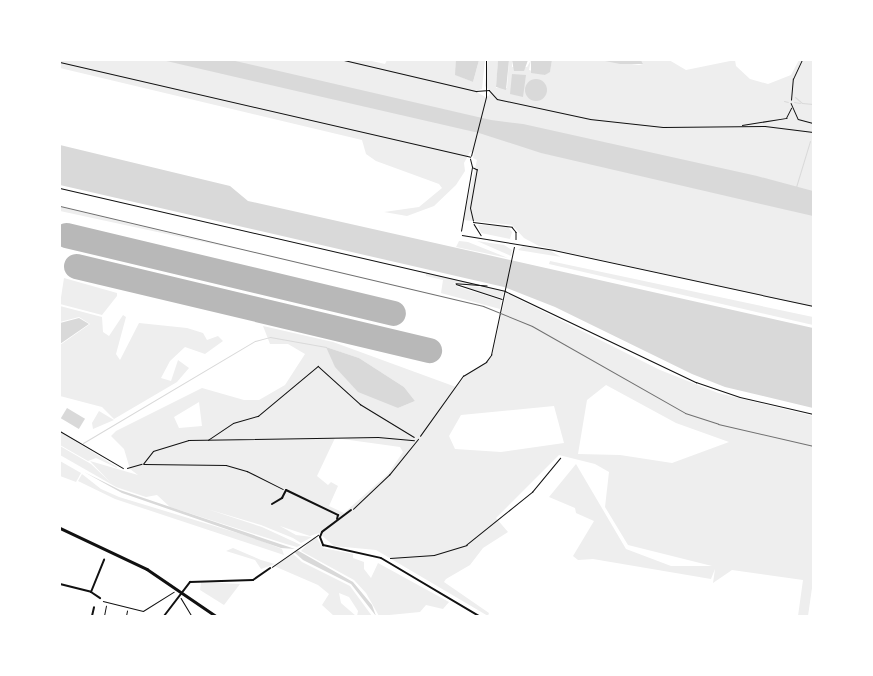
<!DOCTYPE html>
<html>
<head>
<meta charset="utf-8">
<style>
  body { margin:0 }
  #map { position:relative; width:873px; height:676px; overflow:hidden; background:#fff; font-family:"Alegreya Sans",sans-serif }
  div>[style] { position:absolute }
  .green>* { inset:0; background:#eee }
  .water>* { inset:0; background:#d9d9d9; transform-origin:0 0 }
  .round { border-radius:50% }
  .stream>* { height:1px; margin:-0.5px; padding:0 0.5px; transform-origin:0.5px; border-radius:0.5px; background:#d9d9d9 }
  .runway>* { height:25px; margin:-12.5px; padding:0 12.5px; transform-origin:12.5px; border-radius:12.5px; background:#b8b8b8 }
  .path>* { height:0.5px; margin:-0.25px; padding:0 0.25px; transform-origin:0.25px; border-radius:0.25px; background:#111 }
  .service>* { height:0.5px; margin:-0.25px; padding:0 0.25px; transform-origin:0.25px; border-radius:0.25px; background:#111 }
  .minor>* { height:2px; margin:-1px; padding:0 1px; transform-origin:1px; border-radius:1px; background:#111 }
  .primary>* { height:2.5px; margin:-1.25px; padding:0 1.25px; transform-origin:1.25px; border-radius:1.25px; background:#111 }
  .rail>* { height:1px; margin:-0.5px; padding:0 0.5px; transform-origin:0.5px; border-radius:0.5px; background:#707070 }
  span { translate:-50% -50%; white-space:nowrap; text-align:center; line-height:1.15; -webkit-text-stroke:5px #fff; paint-order:stroke }
  .frame { position:absolute; inset:0; border:61px solid #fff; pointer-events:none }
</style>
</head>
<body>
<div id="map">
  <div class="green">
    <i style="clip-path:polygon(60px 60px,367px 60px,385px 64px,387px 60px,456px 60px,456px 75px,473px 82px,479px 60px,485px 60px,482px 89px,475px 91px,487px 98px,491px 92px,485px 86px,488px 60px,498px 60px,496px 88px,507px 88px,509px 60px,512px 60px,512px 67px,527px 67px,531px 60px,529px 70px,545px 75px,550px 71px,552px 60px,600px 60px,639px 65px,643px 64px,641px 60px,669px 60px,686px 70px,735px 60px,736px 66px,750px 79px,768px 84px,791px 75px,799px 60px,813px 60px,813px 307px,539px 246px,524px 238px,512px 225px,463px 220px,477px 160px,473px 158px,474px 153px,470px 152px,464px 163px,465px 171px,456px 185px,434px 206px,407px 216px,384px 212px,419px 207px,442px 188px,439px 184px,376px 161px,366px 154px,362px 140px,60px 68px)"></i>
    <i style="clip-path:polygon(60px 207px,236px 249px,60px 211px)"></i>
    <i style="clip-path:polygon(478px 225px,507px 226px,512px 232px,510px 239px,481px 233px)"></i>
    <i style="clip-path:polygon(459px 241px,468px 242px,508px 258px,456px 247px)"></i>
    <i style="clip-path:polygon(477px 241px,504px 245px,512px 250px,511px 256px)"></i>
    <i style="clip-path:polygon(523px 246px,549px 250px,561px 257px,518px 250px)"></i>
    <i style="clip-path:polygon(550px 261px,813px 317px,813px 325px,549px 264px)"></i>
    <i style="clip-path:polygon(426px 273px,482px 285px,453px 283px,458px 287px,501px 300px,500px 309px,441px 293px,443px 280px,426px 276px)"></i>
    <i style="clip-path:polygon(64px 278px,117px 293px,117px 296px,102px 315px,60px 304px)"></i>
    <i style="clip-path:polygon(459px 286px,486px 287px,504px 291px,502px 298px)"></i>
    <i style="clip-path:polygon(evenodd,506px 293px,660px 370px,718px 393px,813px 416px,813px 581px,808px 616px,798px 616px,803px 580px,732px 570px,713px 583px,715px 569px,711px 579px,593px 559px,578px 560px,573px 556px,594px 521px,576px 513px,575px 508px,549px 497px,576px 464px,626px 549px,671px 566px,712px 566px,628px 545px,605px 507px,609px 472px,595px 464px,559px 455px,496px 518px,508px 532px,483px 548px,470px 565px,446px 579px,444px 582px,489px 613px,488px 616px,376px 550px,334px 546px,319px 533px,310px 536px,280px 526px,296px 535px,312px 537px,301px 543px,293px 538px,261px 525px,207px 509px,262px 527px,301px 545px,297px 547px,286px 544px,170px 507px,157px 495px,146px 497px,116px 487px,60px 455px,60px 446px,91px 464px,111px 483px,90px 461px,138px 475px,130px 469px,124px 449px,111px 436px,116px 431px,202px 388px,244px 400px,259px 400px,285px 385px,305px 354px,288px 344px,270px 344px,263px 326px,333px 342px,456px 387px,468px 373px,485px 364px,492px 356px,506px 293px,326px 347px,359px 358px,404px 387px,415px 401px,398px 408px,326px 347px,506px 293px,606px 385px,676px 423px,729px 442px,672px 463px,620px 455px,578px 454px,587px 400px,606px 385px,506px 293px,199px 402px,202px 426px,179px 428px,174px 417px,199px 402px,506px 293px,554px 406px,564px 443px,501px 452px,455px 449px,449px 436px,461px 415px,554px 406px,506px 293px,335px 438px,400px 447px,403px 452px,388px 474px,344px 513px,329px 506px,338px 486px,331px 482px,328px 485px,317px 476px,335px 438px)"></i>
    <i style="clip-path:polygon(60px 306px,102px 317px,103px 332px,109px 336px,123px 315px,126px 317px,116px 354px,120px 360px,139px 323px,187px 328px,203px 333px,207px 340px,218px 336px,223px 341px,205px 354px,185px 347px,170px 361px,161px 378px,171px 381px,178px 360px,189px 368px,177px 382px,114px 419px,102px 407px,60px 396px,60px 345px,90px 324px,79px 317px,60px 322px)"></i>
    <i style="clip-path:polygon(99px 411px,114px 420px,93px 429px,92px 423px)"></i>
    <i style="clip-path:polygon(60px 432px,117px 467px,117px 468px,96px 458px,88px 461px,60px 445px)"></i>
    <i style="clip-path:polygon(60px 461px,81px 473px,76px 482px,60px 476px)"></i>
    <i style="clip-path:polygon(82px 474px,101px 489px,119px 497px,254px 538px,282px 549px,284px 555px,115px 499px,78px 481px)"></i>
    <i style="clip-path:polygon(314px 537px,317px 538px,323px 548px,353px 554px,353px 558px,364px 562px,364px 569px,371px 578px,378px 563px,449px 602px,443px 609px,426px 605px,420px 612px,379px 616px,366px 593px,354px 580px,301px 551px)"></i>
    <i style="clip-path:polygon(233px 548px,261px 560px,275px 564px,261px 569px,255px 560px,226px 551px)"></i>
    <i style="clip-path:polygon(293px 554px,302px 562px,350px 586px,372px 616px,357px 616px,358px 611px,349px 597px,339px 593px,341px 603px,356px 616px,334px 616px,322px 605px,329px 594px,318px 585px,274px 566px)"></i>
    <i style="clip-path:polygon(201px 582px,240px 584px,224px 605px,200px 590px)"></i>
  </div>
  <div class="water">
    <i style="clip-path:polygon(162px 60px,231px 60px,491px 120px,523px 124px,757px 176px,813px 191px,813px 216px,541px 153px,479px 133px)"></i>
    <i style="clip-path:polygon(456px 60px,479px 60px,473px 82px,455px 75px)"></i>
    <i style="clip-path:polygon(498px 60px,509px 60px,506px 90px,496px 87px)"></i>
    <i style="clip-path:polygon(512px 60px,528px 60px,524px 71px,514px 71px)"></i>
    <i style="clip-path:polygon(531px 60px,552px 60px,550px 72px,545px 75px,531px 73px)"></i>
    <i style="clip-path:polygon(600px 60px,641px 60px,643px 64px,620px 64px)"></i>
    <i style="clip-path:polygon(512px 74px,526px 75px,523px 97px,510px 94px)"></i>
    <i class="round" style="left:525px;top:79px;width:22px;height:22px"></i>
    <i style="clip-path:polygon(60px 145px,230px 186px,248px 201px,813px 328px,813px 408px,725px 387px,692px 374px,555px 307px,504px 287px,60px 185px)"></i>
    <i style="clip-path:polygon(79px 318px,89px 324px,60px 344px,60px 323px)"></i>
    <i style="clip-path:polygon(326px 347px,359px 358px,404px 387px,415px 401px,398px 408px,358px 392px,335px 367px)"></i>
    <i style="left:67px;top:408px;width:21px;height:12px;rotate:31deg"></i>
    <i style="clip-path:polygon(84px 472px,120px 490px,295px 549px,281px 548px,122px 493px)"></i>
    <i style="clip-path:polygon(297px 550px,353px 582px,372px 605px,376px 616px,351px 584px,303px 560px,294px 552px)"></i>
  </div>
  <div class="stream">
    <i style="left:813px;top:90px;width:14px;rotate:90deg"></i>
    <i style="left:795px;top:97px;width:9px;rotate:41deg"></i>
    <i style="left:802px;top:103px;width:11px;rotate:5deg"></i>
    <i style="left:784px;top:101px;width:4px;rotate:14deg"></i>
    <i style="left:794px;top:102px;width:6px;rotate:9deg"></i>
    <i style="left:796px;top:187px;width:48px;rotate:-73.1deg"></i>
    <i style="left:83px;top:443px;width:200px;rotate:-30.7deg"></i>
    <i style="left:255px;top:341px;width:16px;rotate:-15deg"></i>
    <i style="left:270px;top:337px;width:57px;rotate:10.1deg"></i>
  </div>
  <div class="runway">
    <i style="left:66px;top:235px;width:336px;rotate:13.4deg"></i>
    <i style="left:76px;top:266px;width:363px;rotate:13.4deg"></i>
  </div>
  <div class="path">
    <i style="left:344px;top:60px;width:136px;rotate:13.2deg"></i>
    <i style="left:476px;top:91px;width:13px;rotate:-4deg"></i>
    <i style="left:489px;top:90px;width:12px;rotate:48deg"></i>
    <i style="left:497px;top:99px;width:95px;rotate:12.1deg"></i>
    <i style="left:590px;top:119px;width:73px;rotate:6.3deg"></i>
    <i style="left:663px;top:127px;width:102px;rotate:-0.6deg"></i>
    <i style="left:765px;top:126px;width:48px;rotate:7.1deg"></i>
    <i style="left:60px;top:62px;width:421px;rotate:13deg"></i>
    <i style="left:791px;top:103px;width:17px;rotate:66deg"></i>
    <i style="left:798px;top:119px;width:16px;rotate:15deg"></i>
    <i style="left:742px;top:125px;width:45px;rotate:-9deg"></i>
    <i style="left:786px;top:118px;width:11px;rotate:-63deg"></i>
    <i style="left:471px;top:156px;width:61px;rotate:-75.7deg"></i>
    <i style="left:486px;top:97px;width:37px;rotate:-90deg"></i>
    <i style="left:60px;top:188px;width:457px;rotate:13deg"></i>
    <i style="left:505px;top:291px;width:212px;rotate:25.5deg"></i>
    <i style="left:696px;top:382px;width:46px;rotate:18.8deg"></i>
    <i style="left:740px;top:397px;width:75px;rotate:13.1deg"></i>
    <i style="left:473px;top:221px;width:13px;rotate:-103deg"></i>
    <i style="left:470px;top:208px;width:39px;rotate:-80deg"></i>
    <i style="left:477px;top:170px;width:4px;rotate:-153deg"></i>
    <i style="left:473px;top:222px;width:39px;rotate:7deg"></i>
    <i style="left:512px;top:227px;width:6px;rotate:51deg"></i>
    <i style="left:516px;top:232px;width:7px;rotate:90deg"></i>
    <i style="left:474px;top:224px;width:13px;rotate:58deg"></i>
    <i style="left:461px;top:231px;width:65px;rotate:-80.2deg"></i>
    <i style="left:472px;top:167px;width:8px;rotate:-104deg"></i>
    <i style="left:487px;top:286px;width:31px;rotate:-176deg"></i>
    <i style="left:456px;top:284px;width:48px;rotate:18.1deg"></i>
    <i style="left:420px;top:436px;width:74px;rotate:-54.4deg"></i>
    <i style="left:463px;top:376px;width:27px;rotate:-31deg"></i>
    <i style="left:486px;top:362px;width:9px;rotate:-54deg"></i>
    <i style="left:491px;top:355px;width:110px;rotate:-78deg"></i>
    <i style="left:208px;top:440px;width:30px;rotate:-34deg"></i>
    <i style="left:233px;top:423px;width:26px;rotate:-16deg"></i>
    <i style="left:258px;top:416px;width:78px;rotate:-39.8deg"></i>
    <i style="left:318px;top:366px;width:57px;rotate:42.1deg"></i>
    <i style="left:360px;top:404px;width:63px;rotate:31.4deg"></i>
    <i style="left:143px;top:464px;width:16px;rotate:-52deg"></i>
    <i style="left:153px;top:451px;width:37px;rotate:-17deg"></i>
    <i style="left:188px;top:440px;width:190px;rotate:-0.9deg"></i>
    <i style="left:378px;top:437px;width:36px;rotate:5deg"></i>
    <i style="left:144px;top:464px;width:82px;rotate:0.7deg"></i>
    <i style="left:226px;top:465px;width:22px;rotate:16deg"></i>
    <i style="left:247px;top:471px;width:40px;rotate:26.6deg"></i>
    <i style="left:127px;top:468px;width:15px;rotate:-16deg"></i>
    <i style="left:390px;top:558px;width:44px;rotate:-3.9deg"></i>
    <i style="left:434px;top:555px;width:34px;rotate:-17deg"></i>
    <i style="left:466px;top:545px;width:85px;rotate:-38.8deg"></i>
    <i style="left:532px;top:492px;width:44px;rotate:-50.5deg"></i>
    <i style="left:181px;top:598px;width:21px;rotate:59deg"></i>
    <i style="left:103px;top:601px;width:41px;rotate:14deg"></i>
    <i style="left:143px;top:611px;width:36px;rotate:-32deg"></i>
    <i style="left:104px;top:616px;width:10px;rotate:-79deg"></i>
    <i style="left:126px;top:616px;width:5px;rotate:-79deg"></i>
  </div>
  <div class="service">
    <i style="left:791px;top:100px;width:21px;rotate:-85deg"></i>
    <i style="left:793px;top:79px;width:21px;rotate:-65deg"></i>
    <i style="left:462px;top:235px;width:93px;rotate:9.3deg"></i>
    <i style="left:554px;top:250px;width:265px;rotate:12.2deg"></i>
    <i style="left:60px;top:400px;width:4px;rotate:90deg"></i>
    <i style="left:60px;top:431px;width:73px;rotate:30.4deg"></i>
    <i style="left:353px;top:509px;width:50px;rotate:-43.4deg"></i>
    <i style="left:389px;top:475px;width:46px;rotate:-51.1deg"></i>
    <i style="left:272px;top:567px;width:56px;rotate:-34.8deg"></i>
  </div>
  <div class="minor">
    <i style="left:272px;top:504px;width:12px;rotate:-31deg"></i>
    <i style="left:282px;top:498px;width:9px;rotate:-63deg"></i>
    <i style="left:286px;top:490px;width:58px;rotate:25.7deg"></i>
    <i style="left:338px;top:515px;width:4px;rotate:104deg"></i>
    <i style="left:351px;top:510px;width:36px;rotate:143deg"></i>
    <i style="left:322px;top:532px;width:5px;rotate:112deg"></i>
    <i style="left:320px;top:537px;width:9px;rotate:69deg"></i>
    <i style="left:323px;top:545px;width:59px;rotate:12.6deg"></i>
    <i style="left:381px;top:558px;width:114px;rotate:30.6deg"></i>
    <i style="left:60px;top:584px;width:32px;rotate:14deg"></i>
    <i style="left:91px;top:592px;width:35px;rotate:-68deg"></i>
    <i style="left:91px;top:592px;width:11px;rotate:34deg"></i>
    <i style="left:92px;top:616px;width:9px;rotate:-77deg"></i>
    <i style="left:164px;top:616px;width:43px;rotate:-52.6deg"></i>
    <i style="left:190px;top:582px;width:63px;rotate:-1.8deg"></i>
    <i style="left:253px;top:580px;width:21px;rotate:-35deg"></i>
  </div>
  <div class="primary">
    <i style="left:60px;top:528px;width:96px;rotate:25.2deg"></i>
    <i style="left:147px;top:569px;width:83px;rotate:34.3deg"></i>
  </div>
  <div class="rail">
    <i style="left:60px;top:206px;width:435px;rotate:13.3deg"></i>
    <i style="left:483px;top:306px;width:53px;rotate:22.2deg"></i>
    <i style="left:532px;top:326px;width:176px;rotate:29.6deg"></i>
    <i style="left:685px;top:413px;width:35px;rotate:18deg"></i>
    <i style="left:718px;top:424px;width:98px;rotate:13deg"></i>
  </div>
  <div class="frame"></div>
</div>
</body>
</html>
